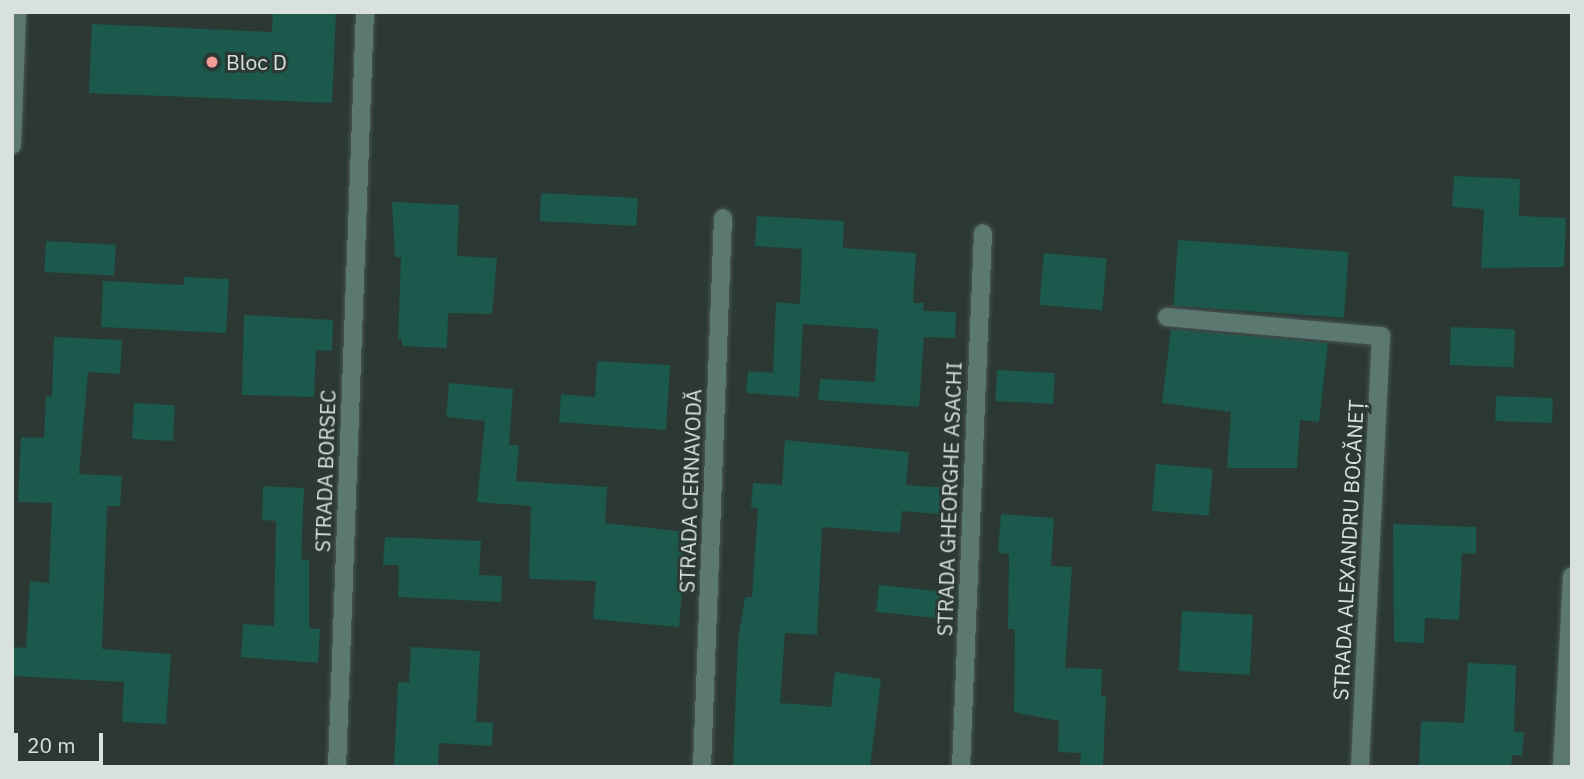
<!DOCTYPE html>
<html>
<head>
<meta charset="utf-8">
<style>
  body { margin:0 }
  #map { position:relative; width:1584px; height:779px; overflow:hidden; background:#2b3834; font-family:"IBM Plex Sans",sans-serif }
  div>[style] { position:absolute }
  .building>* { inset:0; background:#1b594c; transform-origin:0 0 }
  .roads { filter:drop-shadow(0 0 2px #4a5653) drop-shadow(0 0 2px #4a5653) }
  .minor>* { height:18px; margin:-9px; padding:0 9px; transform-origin:9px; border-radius:9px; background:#5b7971 }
  .dots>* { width:19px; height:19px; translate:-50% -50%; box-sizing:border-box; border:4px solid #2b3834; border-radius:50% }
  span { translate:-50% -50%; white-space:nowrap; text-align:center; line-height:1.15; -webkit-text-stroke:6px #2b3834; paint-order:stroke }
  .poi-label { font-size:21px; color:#d9e1df }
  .left { translate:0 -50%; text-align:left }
  .street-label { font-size:21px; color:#d9e1df }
  .frame { position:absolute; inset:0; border:14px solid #d9e1df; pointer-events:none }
  .scale { position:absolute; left:14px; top:733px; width:89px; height:32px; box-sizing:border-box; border:4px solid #d9e1df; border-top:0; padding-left:9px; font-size:21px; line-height:24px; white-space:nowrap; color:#d9e1df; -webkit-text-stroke:5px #2b3834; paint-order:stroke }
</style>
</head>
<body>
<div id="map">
  <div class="building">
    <i style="clip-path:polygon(273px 12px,336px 12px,332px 103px,89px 93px,92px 24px,272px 32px)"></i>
    <i style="clip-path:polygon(1454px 176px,1520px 179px,1519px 216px,1566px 218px,1564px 267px,1481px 268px,1484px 209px,1452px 207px)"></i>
    <i style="left:541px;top:193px;width:97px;height:28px;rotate:3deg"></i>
    <i style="clip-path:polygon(392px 202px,459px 205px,457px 256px,497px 258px,492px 314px,448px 313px,447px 348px,402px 346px,402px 339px,398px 339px,401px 257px,395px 257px)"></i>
    <i style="clip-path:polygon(757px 216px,844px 221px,843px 248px,916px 253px,913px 303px,924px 303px,923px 311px,956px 312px,955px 338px,924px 337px,919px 407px,818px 400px,820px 379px,875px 382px,878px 329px,803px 324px,799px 397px,746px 393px,748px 371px,773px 373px,776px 302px,800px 304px,802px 249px,755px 246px)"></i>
    <i style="left:1178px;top:240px;width:171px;height:66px;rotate:4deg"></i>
    <i style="left:46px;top:241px;width:70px;height:31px;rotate:3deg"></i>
    <i style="left:1044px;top:253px;width:63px;height:52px;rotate:5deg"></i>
    <i style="clip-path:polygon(184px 277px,229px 279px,226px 333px,101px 327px,103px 281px,184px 285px)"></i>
    <i style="clip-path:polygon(244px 315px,333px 320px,332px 351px,316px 350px,314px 397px,242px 395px)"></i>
    <i style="left:1451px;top:327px;width:64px;height:38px;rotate:2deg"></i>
    <i style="clip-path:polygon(1171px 329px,1328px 343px,1319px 422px,1300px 420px,1297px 468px,1227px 468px,1231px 412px,1162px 403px)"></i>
    <i style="clip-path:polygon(54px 337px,122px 340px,120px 374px,88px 372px,79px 474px,122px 476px,120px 506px,107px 506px,102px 649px,171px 654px,166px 724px,122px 722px,124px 682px,12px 676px,12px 647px,26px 648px,30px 581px,49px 583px,52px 503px,18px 502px,21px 437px,44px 438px,46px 396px,52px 397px)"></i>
    <i style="clip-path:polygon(597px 361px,670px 365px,666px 430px,559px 422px,561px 394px,595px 397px)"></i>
    <i style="left:997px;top:370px;width:58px;height:31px;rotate:3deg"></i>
    <i style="clip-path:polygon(449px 383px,513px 389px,509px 445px,519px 445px,516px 481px,607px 487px,605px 523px,687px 532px,679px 627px,593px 619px,596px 581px,529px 579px,531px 506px,477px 502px,485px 421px,446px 417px)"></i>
    <i style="left:1496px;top:396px;width:57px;height:25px;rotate:2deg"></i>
    <i style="left:134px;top:403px;width:41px;height:36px;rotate:3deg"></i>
    <i style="clip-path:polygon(785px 440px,909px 452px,906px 485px,948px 488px,946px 515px,902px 511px,900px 533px,822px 527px,817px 635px,785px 633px,780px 703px,831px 707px,835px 672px,881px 679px,870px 767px,733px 767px,738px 640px,745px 597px,752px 597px,758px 508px,751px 507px,753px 483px,782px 485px)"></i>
    <i style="left:1156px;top:464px;width:57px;height:47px;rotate:5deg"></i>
    <i style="clip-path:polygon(263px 486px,304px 488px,301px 559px,309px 560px,309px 628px,320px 629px,318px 663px,241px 657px,243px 624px,274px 626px,276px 521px,262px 520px)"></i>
    <i style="clip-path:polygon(1001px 514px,1054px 518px,1051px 566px,1072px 567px,1065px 668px,1102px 669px,1101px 696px,1106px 696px,1103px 767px,1080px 767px,1081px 753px,1058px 752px,1059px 721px,1014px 712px,1015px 629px,1008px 629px,1009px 554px,998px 553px)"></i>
    <i style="clip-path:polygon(1393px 524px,1476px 527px,1476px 554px,1462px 553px,1459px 620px,1425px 618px,1424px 643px,1394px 642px)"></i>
    <i style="clip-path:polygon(385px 537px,481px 541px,479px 575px,502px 576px,501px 602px,398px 597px,399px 565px,383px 565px)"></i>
    <i style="left:879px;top:585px;width:67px;height:27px;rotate:6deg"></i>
    <i style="left:1182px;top:611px;width:71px;height:60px;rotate:3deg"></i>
    <i style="clip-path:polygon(411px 647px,480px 651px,476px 722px,493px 723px,492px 746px,439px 743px,438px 767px,394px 767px,398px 682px,409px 683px)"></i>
    <i style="clip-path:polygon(1468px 663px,1516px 665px,1514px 732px,1524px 732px,1522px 756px,1512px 755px,1511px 767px,1419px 767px,1421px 721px,1464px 723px)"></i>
  </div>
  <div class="roads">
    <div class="minor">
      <i style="left:12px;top:145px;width:133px;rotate:-87.8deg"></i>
      <i style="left:1167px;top:317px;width:215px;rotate:5.1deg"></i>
      <i style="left:1381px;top:336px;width:432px;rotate:92.8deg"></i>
      <i style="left:337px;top:767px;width:756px;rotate:-87.88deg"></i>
      <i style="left:702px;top:767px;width:549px;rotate:-87.81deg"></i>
      <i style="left:961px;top:767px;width:534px;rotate:-87.64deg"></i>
      <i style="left:1562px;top:767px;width:191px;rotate:-87deg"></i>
    </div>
  </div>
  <div class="dots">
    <i style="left:212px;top:62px;background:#f59b97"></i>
  </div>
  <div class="poi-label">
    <span class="left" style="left:226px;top:62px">Bloc D</span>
  </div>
  <div class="street-label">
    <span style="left:325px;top:471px;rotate:-88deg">STRADA BORSEC</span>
    <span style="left:690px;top:491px;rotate:-88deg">STRADA CERNAVODĂ</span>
    <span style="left:949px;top:499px;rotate:-88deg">STRADA GHEORGHE ASACHI</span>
    <span style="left:1348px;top:550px;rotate:-87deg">STRADA ALEXANDRU BOCĂNEȚ</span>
  </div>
  <div class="frame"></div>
  <div class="scale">20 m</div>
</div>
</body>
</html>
